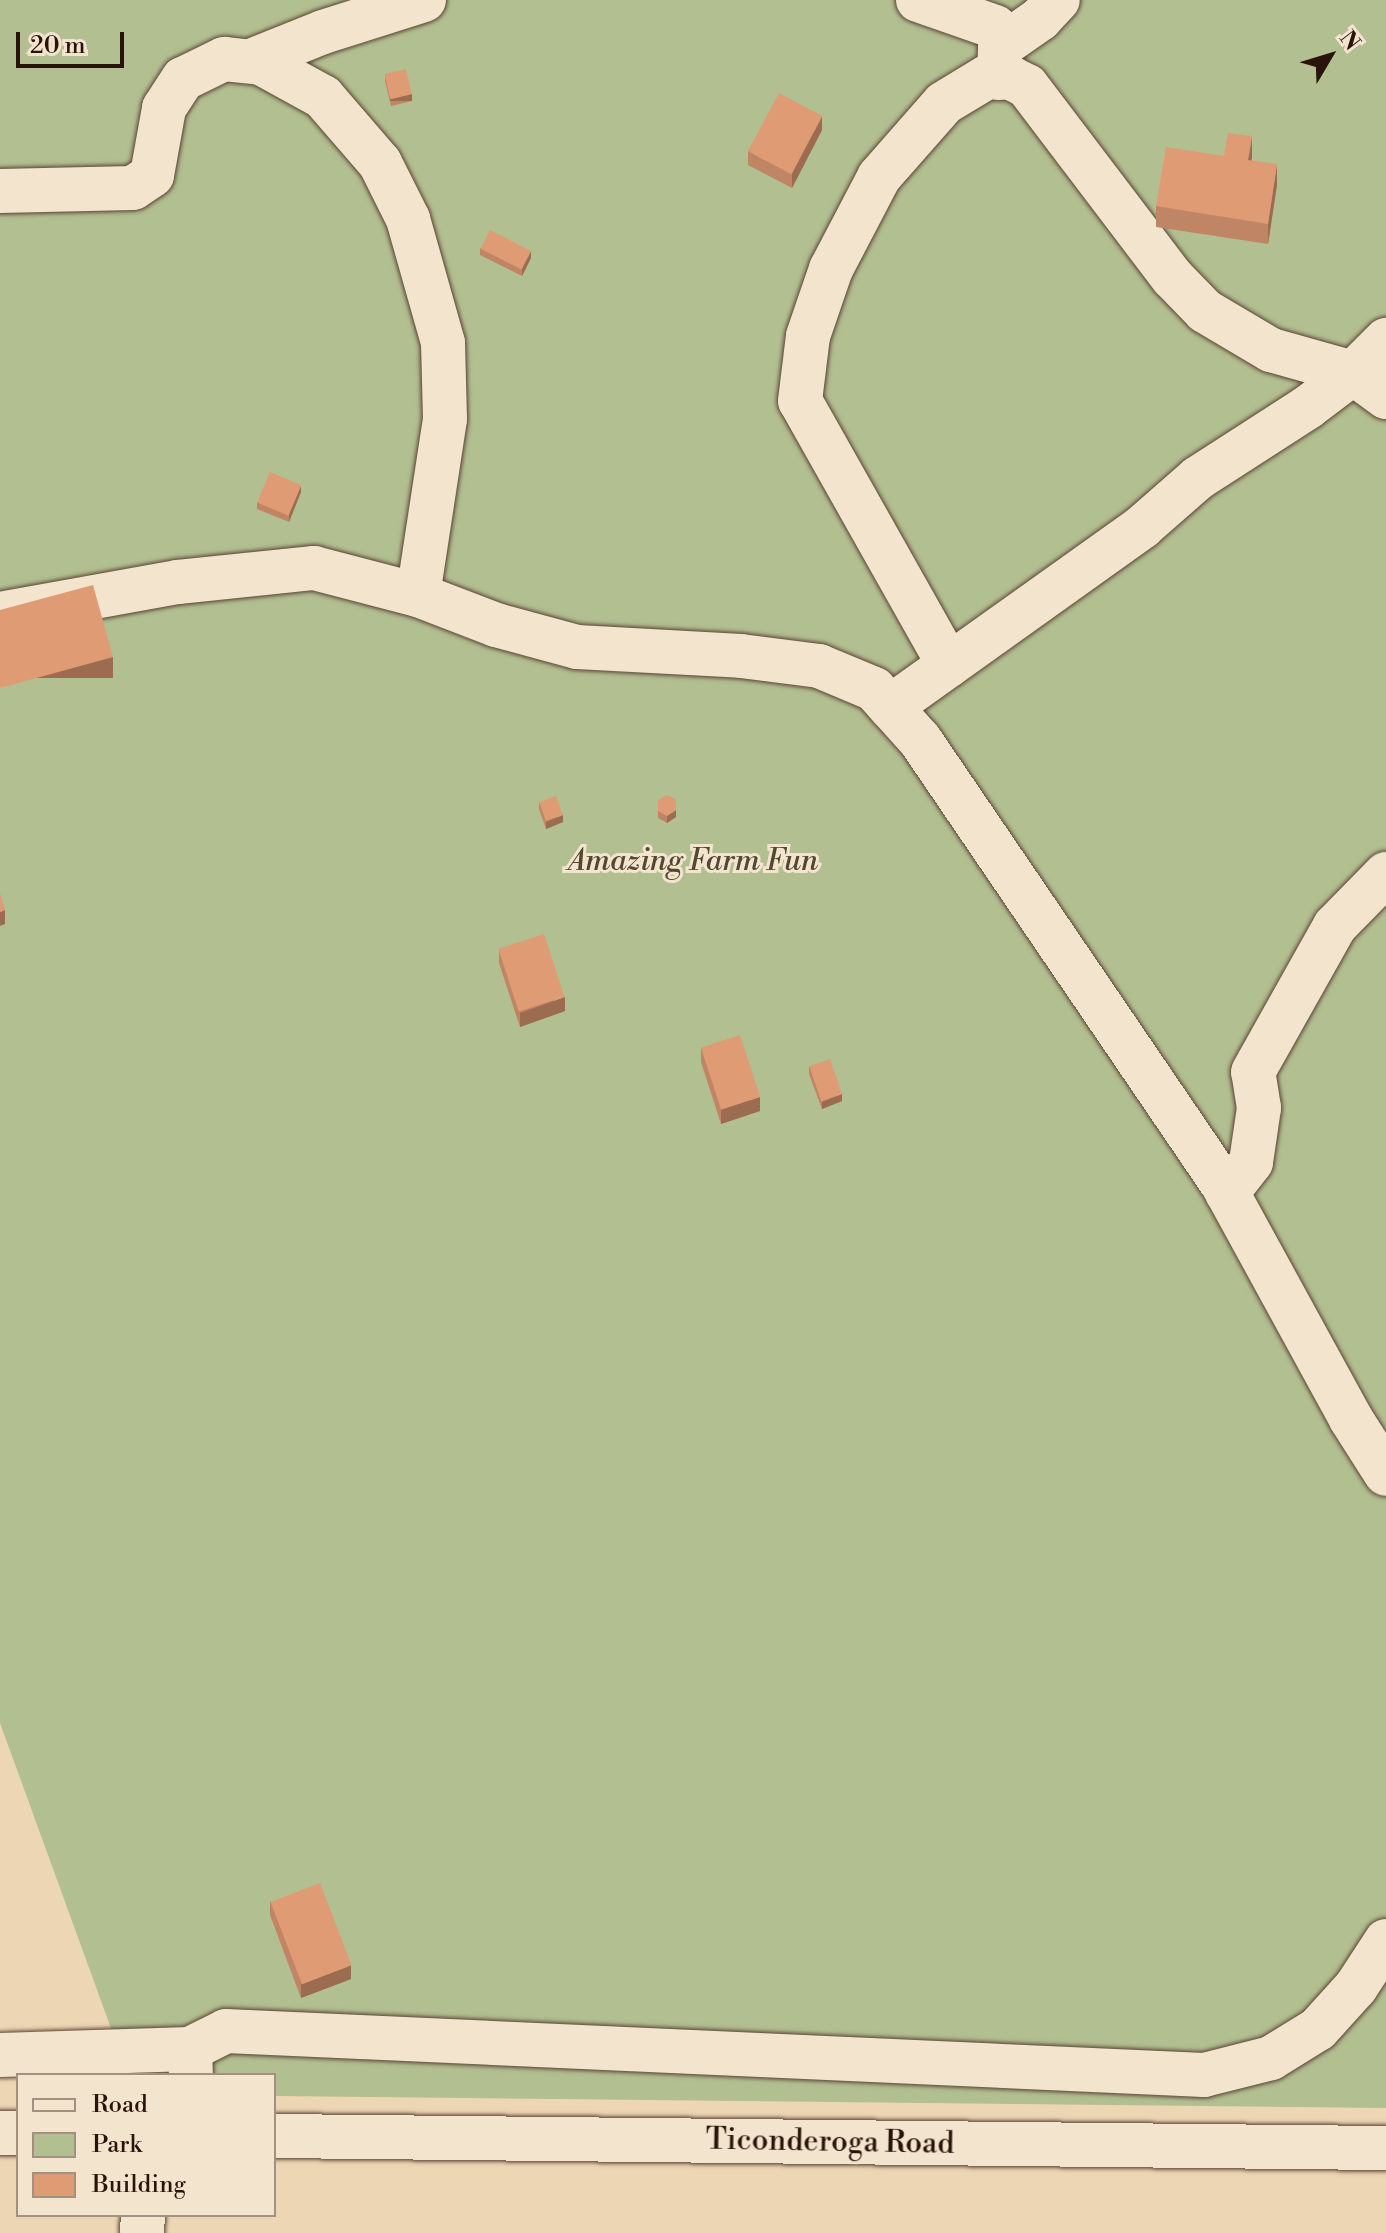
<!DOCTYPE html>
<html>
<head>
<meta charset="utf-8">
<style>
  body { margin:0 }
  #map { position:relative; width:1386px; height:2233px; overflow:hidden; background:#edd6b4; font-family:"Libre Bodoni",serif }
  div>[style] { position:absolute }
  .green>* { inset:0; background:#b2bf91 }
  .roads { filter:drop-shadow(0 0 2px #5b4434) drop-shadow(0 0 2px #5b4434) }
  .minor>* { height:44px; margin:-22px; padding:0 22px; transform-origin:22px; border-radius:22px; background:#f3e4ce }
  .wall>* { inset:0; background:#c08564 }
  .shaded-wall>* { inset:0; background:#9c6c51; transform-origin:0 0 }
  .building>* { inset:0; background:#df9b74; transform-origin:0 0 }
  span { translate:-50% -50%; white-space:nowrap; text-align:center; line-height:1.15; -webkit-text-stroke:6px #f3e4ce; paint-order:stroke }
  .park-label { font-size:30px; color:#534732; font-style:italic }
  .street-label { font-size:30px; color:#2a130a }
  .legend { position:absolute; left:16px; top:2073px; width:260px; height:144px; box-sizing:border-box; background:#f3e4ce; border:2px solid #a39080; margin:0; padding:10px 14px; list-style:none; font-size:24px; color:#2a130a }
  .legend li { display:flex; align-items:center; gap:16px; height:40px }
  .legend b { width:40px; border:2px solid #a39080 }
  .north { position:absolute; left:1290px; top:16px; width:80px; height:80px; -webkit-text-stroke:6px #f3e4ce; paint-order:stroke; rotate:52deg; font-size:22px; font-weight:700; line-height:32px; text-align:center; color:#2a130a }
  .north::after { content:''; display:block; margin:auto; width:28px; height:36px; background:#2a130a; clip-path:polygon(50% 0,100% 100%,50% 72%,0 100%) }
  .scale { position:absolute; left:16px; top:32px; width:108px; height:36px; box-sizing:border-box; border:4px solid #2a130a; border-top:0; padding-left:10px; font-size:24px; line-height:28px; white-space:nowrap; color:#2a130a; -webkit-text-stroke:6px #f3e4ce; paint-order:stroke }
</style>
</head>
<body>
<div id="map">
  <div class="green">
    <i style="clip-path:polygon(0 0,1386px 0,1386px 2108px,274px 2096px,274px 2075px,128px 2075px,0 1723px)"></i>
  </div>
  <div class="roads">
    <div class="minor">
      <i style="left:918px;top:0;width:82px;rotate:19.3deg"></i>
      <i style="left:251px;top:61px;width:78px;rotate:-21.9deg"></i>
      <i style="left:323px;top:32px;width:106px;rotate:-17.6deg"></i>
      <i style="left:999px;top:78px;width:31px;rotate:-88deg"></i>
      <i style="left:1000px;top:47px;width:49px;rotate:-35deg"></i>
      <i style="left:1040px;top:19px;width:26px;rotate:-47deg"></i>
      <i style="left:0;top:191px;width:133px;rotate:-1.3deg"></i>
      <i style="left:133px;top:188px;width:23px;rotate:-34deg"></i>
      <i style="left:152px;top:175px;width:68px;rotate:-79.8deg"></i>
      <i style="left:164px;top:108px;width:35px;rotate:-57deg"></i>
      <i style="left:183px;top:79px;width:46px;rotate:-26deg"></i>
      <i style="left:224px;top:59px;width:37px;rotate:6deg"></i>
      <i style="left:261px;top:63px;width:71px;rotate:28.7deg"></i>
      <i style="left:323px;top:97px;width:87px;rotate:49.2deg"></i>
      <i style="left:380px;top:163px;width:63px;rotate:63.4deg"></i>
      <i style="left:408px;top:219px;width:129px;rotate:74.2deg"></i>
      <i style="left:443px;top:343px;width:76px;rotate:88.5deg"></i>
      <i style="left:445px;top:419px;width:178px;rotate:98.7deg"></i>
      <i style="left:0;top:614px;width:181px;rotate:-10.2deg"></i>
      <i style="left:178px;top:582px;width:137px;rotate:-5.9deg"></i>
      <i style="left:314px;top:568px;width:107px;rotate:14.6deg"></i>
      <i style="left:418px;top:595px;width:84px;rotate:21deg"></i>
      <i style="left:496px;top:625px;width:84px;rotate:15.2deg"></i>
      <i style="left:577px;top:647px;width:164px;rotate:3.1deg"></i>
      <i style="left:741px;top:656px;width:79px;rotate:7.3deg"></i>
      <i style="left:819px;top:666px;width:60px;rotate:22.7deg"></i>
      <i style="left:874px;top:689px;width:69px;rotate:48deg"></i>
      <i style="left:920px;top:740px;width:538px;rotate:55.75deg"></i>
      <i style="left:1223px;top:1185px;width:267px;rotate:61.3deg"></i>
      <i style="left:1351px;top:1419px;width:65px;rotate:57.5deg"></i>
      <i style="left:949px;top:665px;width:303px;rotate:-119.4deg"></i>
      <i style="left:800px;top:401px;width:65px;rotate:-83deg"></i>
      <i style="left:808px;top:336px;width:71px;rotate:-71.1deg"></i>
      <i style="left:831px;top:269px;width:104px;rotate:-62.4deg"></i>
      <i style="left:879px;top:177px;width:98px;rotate:-48.7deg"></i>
      <i style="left:944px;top:103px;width:50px;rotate:-31.2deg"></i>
      <i style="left:987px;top:77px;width:24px;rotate:2deg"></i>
      <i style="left:1011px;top:78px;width:18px;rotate:27deg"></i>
      <i style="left:1027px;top:86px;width:241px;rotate:52.8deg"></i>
      <i style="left:1173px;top:278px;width:46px;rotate:45.9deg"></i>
      <i style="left:1205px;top:311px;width:77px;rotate:30.6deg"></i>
      <i style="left:1271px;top:350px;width:85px;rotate:15.7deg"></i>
      <i style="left:1353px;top:373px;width:41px;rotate:36deg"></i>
      <i style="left:890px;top:707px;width:310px;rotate:-35.5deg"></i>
      <i style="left:1142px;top:527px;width:74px;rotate:-41.2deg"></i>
      <i style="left:1198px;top:478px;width:131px;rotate:-32.8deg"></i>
      <i style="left:1308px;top:407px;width:56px;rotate:-37.1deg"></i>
      <i style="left:1353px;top:373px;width:47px;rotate:-45deg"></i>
      <i style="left:1227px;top:1193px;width:39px;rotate:-52deg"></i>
      <i style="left:1251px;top:1162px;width:55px;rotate:-81.6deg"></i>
      <i style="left:1259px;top:1108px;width:36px;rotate:-99deg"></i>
      <i style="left:1253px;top:1072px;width:167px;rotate:-60.7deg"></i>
      <i style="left:1335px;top:926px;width:73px;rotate:-45.6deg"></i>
      <i style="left:190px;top:2049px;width:40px;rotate:-26.6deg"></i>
      <i style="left:226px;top:2031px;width:979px;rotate:2.58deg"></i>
      <i style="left:1204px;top:2075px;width:69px;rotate:-14.2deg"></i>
      <i style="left:1271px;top:2058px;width:55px;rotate:-31.7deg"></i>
      <i style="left:1318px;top:2029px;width:57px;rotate:-47.9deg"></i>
      <i style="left:1356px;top:1987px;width:55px;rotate:-56.9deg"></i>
      <i style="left:0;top:2055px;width:190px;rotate:-1.8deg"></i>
      <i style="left:190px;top:2049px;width:26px;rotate:88deg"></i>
      <i style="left:0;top:2133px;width:18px"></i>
      <i style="left:274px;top:2136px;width:1112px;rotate:0.62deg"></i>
      <i style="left:142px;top:2233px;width:18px;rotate:-87deg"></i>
    </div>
  </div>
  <div class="wall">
    <i style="clip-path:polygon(385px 74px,412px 101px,391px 106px,385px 81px)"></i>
    <i style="clip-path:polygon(822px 130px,792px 188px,748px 165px,748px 151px)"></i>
    <i style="clip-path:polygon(1224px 156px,1252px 157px,1251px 160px,1277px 185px,1268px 244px,1156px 227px,1156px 206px)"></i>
    <i style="clip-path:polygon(480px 248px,531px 258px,522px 276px,480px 255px)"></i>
    <i style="clip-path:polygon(301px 492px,289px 522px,257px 509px,257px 502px)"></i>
    <i style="clip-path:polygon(658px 801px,676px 817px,667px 823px,658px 818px)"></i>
    <i style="clip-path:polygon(539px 802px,563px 822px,546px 829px,539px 809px)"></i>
    <i style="clip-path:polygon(499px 950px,565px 1011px,520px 1027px,499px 963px)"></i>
    <i style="clip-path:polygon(701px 1048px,760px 1111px,721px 1124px,701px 1062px)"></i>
    <i style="clip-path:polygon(809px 1066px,842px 1101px,822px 1109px,809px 1074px)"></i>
    <i style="clip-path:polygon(270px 1901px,351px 1979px,301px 1998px,270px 1915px)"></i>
  </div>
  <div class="shaded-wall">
    <i style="left:412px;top:94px;width:7px;height:22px;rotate:90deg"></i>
    <i style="clip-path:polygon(822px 116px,822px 130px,792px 188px,792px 174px)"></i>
    <i style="clip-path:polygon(1252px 136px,1252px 157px,1248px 180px,1248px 160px)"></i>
    <i style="clip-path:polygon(1277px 164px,1277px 185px,1268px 244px,1268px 224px)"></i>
    <i style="clip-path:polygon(531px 251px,531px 258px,522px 276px,522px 269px)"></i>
    <i style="clip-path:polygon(301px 485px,301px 492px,289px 522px,289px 515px)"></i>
    <i style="left:113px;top:657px;width:21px;height:117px;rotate:90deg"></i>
    <i style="clip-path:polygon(676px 810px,676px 817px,667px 823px,667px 816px)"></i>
    <i style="clip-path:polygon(563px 815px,563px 822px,546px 829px,546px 822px)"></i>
    <i style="clip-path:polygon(5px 910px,5px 924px,0 926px,0 912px)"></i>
    <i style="clip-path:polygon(565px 997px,565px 1011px,520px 1027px,520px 1013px)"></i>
    <i style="clip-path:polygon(842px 1094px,842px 1101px,822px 1109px,822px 1102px)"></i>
    <i style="clip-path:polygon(760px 1097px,760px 1111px,721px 1124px,721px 1110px)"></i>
    <i style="clip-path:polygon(351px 1965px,351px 1979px,301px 1998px,301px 1984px)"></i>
  </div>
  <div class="building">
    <i style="left:406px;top:69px;width:26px;height:22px;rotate:77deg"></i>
    <i style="left:779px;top:93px;width:49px;height:66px;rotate:28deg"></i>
    <i style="clip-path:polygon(1228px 133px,1252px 136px,1248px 160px,1277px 164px,1268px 224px,1156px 206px,1166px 147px,1224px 156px)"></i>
    <i style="left:490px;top:230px;width:46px;height:21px;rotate:27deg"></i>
    <i style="left:270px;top:472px;width:34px;height:33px;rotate:23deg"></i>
    <i style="clip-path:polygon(93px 585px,113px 657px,0 688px,0 610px)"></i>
    <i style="clip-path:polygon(666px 795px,676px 799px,676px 810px,667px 816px,658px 811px,658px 801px)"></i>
    <i style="left:556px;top:796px;width:20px;height:18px;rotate:70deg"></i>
    <i style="clip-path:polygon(0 893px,5px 910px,0 912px)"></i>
    <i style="left:544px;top:934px;width:66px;height:48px;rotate:72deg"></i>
    <i style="left:740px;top:1035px;width:65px;height:41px;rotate:72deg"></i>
    <i style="left:830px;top:1059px;width:37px;height:22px;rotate:71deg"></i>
    <i style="left:320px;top:1883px;width:88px;height:53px;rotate:69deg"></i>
  </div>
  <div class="park-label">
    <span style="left:693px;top:861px">Amazing Farm Fun</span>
  </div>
  <div class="street-label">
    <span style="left:830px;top:2142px;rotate:1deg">Ticonderoga Road</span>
  </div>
  <ul class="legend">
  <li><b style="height:10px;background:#f3e4ce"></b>Road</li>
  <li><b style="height:22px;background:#b2bf91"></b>Park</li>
  <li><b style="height:22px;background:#df9b74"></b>Building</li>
  </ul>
  <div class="north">N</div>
  <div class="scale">20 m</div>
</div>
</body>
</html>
